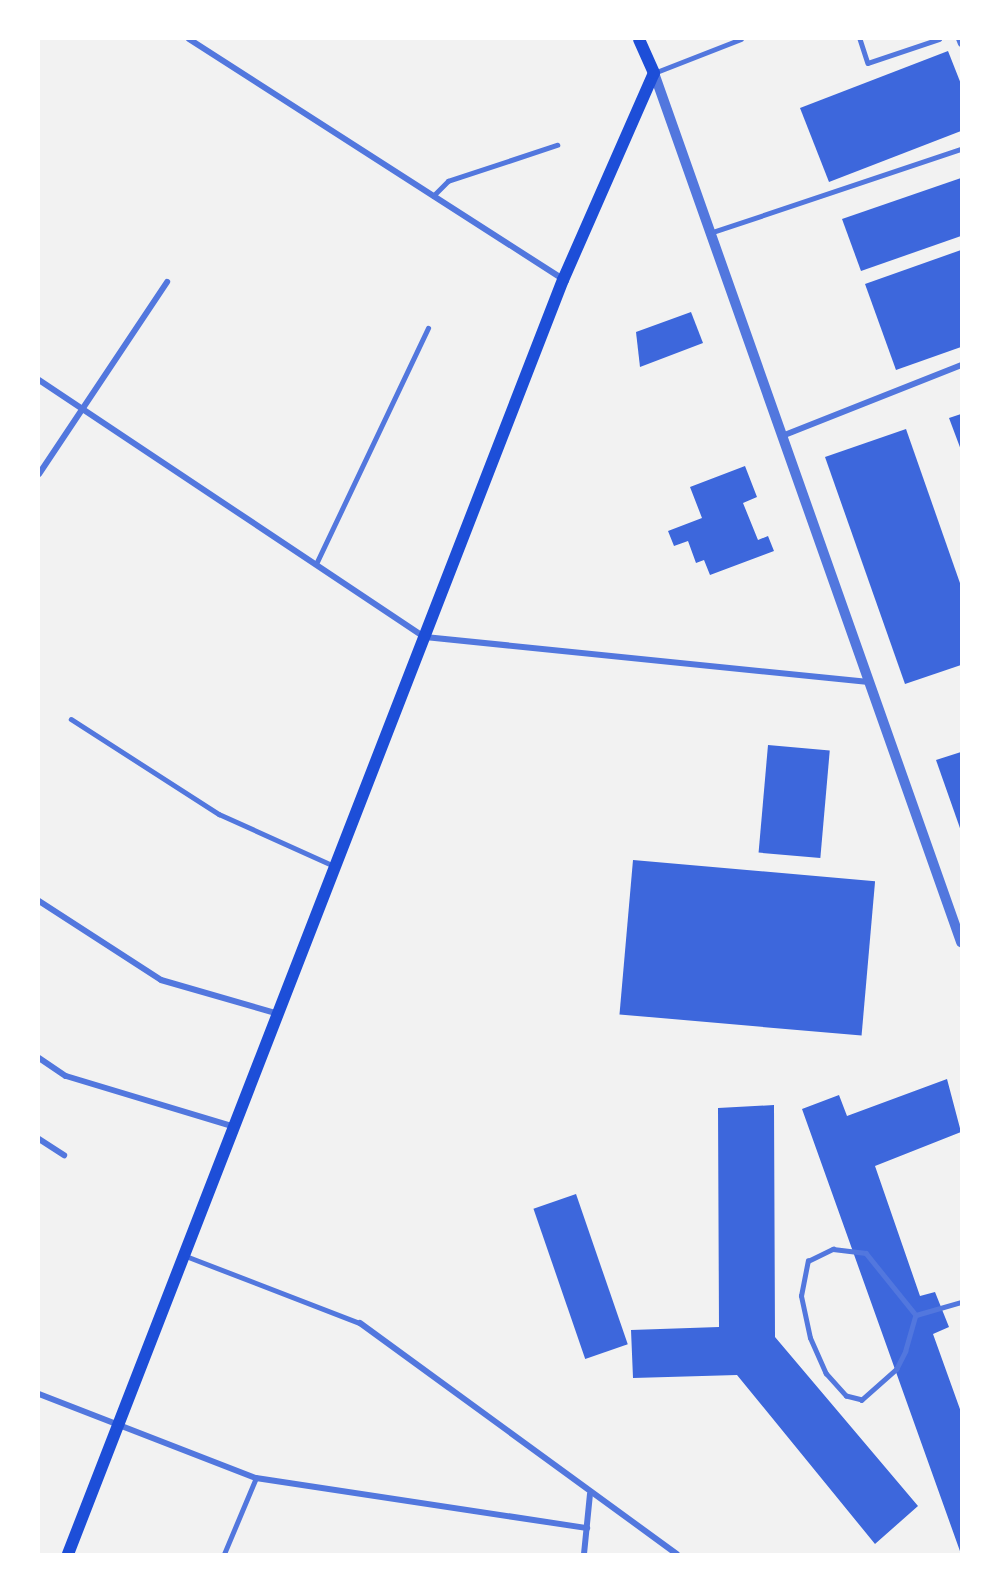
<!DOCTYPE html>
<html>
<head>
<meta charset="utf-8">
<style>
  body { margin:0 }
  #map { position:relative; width:1000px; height:1593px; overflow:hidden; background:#f2f2f2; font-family:"Times New Roman",serif }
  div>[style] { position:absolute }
  .building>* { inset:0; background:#3d67dc; transform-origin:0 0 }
  .service>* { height:4.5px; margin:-2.25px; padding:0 2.25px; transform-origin:2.25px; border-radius:2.25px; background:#5277de }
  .minor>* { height:6px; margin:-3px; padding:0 3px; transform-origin:3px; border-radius:3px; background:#5277de }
  .tertiary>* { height:10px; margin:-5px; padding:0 5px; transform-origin:5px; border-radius:5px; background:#5277de }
  .secondary>* { height:12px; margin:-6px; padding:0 6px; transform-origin:6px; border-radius:6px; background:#1d4ed8 }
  span { translate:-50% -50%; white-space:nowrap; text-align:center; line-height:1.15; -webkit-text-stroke:5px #fff; paint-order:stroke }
  .frame { position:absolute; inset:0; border:40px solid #fff; pointer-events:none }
</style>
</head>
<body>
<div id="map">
  <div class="building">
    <i style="clip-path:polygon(948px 51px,961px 84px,961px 131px,829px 182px,800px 108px)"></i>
    <i style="clip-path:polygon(961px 178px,961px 236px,861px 271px,842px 219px)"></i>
    <i style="clip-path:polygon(961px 250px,961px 347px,896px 370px,865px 284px)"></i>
    <i style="clip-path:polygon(691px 312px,703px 343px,640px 367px,636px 332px)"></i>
    <i style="clip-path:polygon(961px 414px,961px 450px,949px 418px)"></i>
    <i style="clip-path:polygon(906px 429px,961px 586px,961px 665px,905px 684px,825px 457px)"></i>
    <i style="clip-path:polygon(745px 466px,757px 497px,743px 503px,758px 540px,768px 536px,774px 551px,710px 575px,704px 560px,696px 563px,688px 541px,674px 546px,668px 531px,702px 518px,690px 487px)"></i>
    <i style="left:768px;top:745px;width:62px;height:108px;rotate:5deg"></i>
    <i style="clip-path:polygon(961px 752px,961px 831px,936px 760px)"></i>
    <i style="left:633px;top:860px;width:243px;height:155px;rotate:5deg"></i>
    <i style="clip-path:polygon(947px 1079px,961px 1132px,875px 1166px,920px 1296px,935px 1292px,949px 1327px,933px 1334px,961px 1412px,961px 1554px,802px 1109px,839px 1095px,847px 1116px)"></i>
    <i style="clip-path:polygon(774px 1105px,775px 1337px,918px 1506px,875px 1544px,737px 1375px,633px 1378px,631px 1330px,719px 1327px,718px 1108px)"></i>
    <i style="left:576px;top:1194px;width:159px;height:45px;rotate:71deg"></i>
  </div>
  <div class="service">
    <i style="left:860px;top:39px;width:25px;rotate:72deg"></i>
    <i style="left:868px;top:63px;width:75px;rotate:-18.7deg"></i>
    <i style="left:654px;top:73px;width:93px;rotate:-21.3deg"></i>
    <i style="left:433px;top:196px;width:21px;rotate:-45deg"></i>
    <i style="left:448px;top:181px;width:115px;rotate:-18.3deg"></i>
    <i style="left:710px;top:233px;width:265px;rotate:-18.5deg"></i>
    <i style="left:316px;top:564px;width:261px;rotate:-64.6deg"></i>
    <i style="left:71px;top:719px;width:176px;rotate:32.7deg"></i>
    <i style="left:219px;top:814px;width:126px;rotate:24.3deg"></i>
    <i style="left:833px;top:1249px;width:33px;rotate:7deg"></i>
    <i style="left:866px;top:1253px;width:80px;rotate:51.1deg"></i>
    <i style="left:916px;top:1315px;width:37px;rotate:106deg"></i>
    <i style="left:906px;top:1351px;width:20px;rotate:117deg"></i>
    <i style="left:897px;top:1369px;width:47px;rotate:138.5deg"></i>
    <i style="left:862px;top:1400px;width:16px;rotate:-166deg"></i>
    <i style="left:846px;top:1396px;width:30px;rotate:-132deg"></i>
    <i style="left:826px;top:1374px;width:39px;rotate:-114deg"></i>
    <i style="left:810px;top:1338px;width:43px;rotate:-102.1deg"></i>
    <i style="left:801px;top:1296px;width:36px;rotate:-79deg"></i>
    <i style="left:808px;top:1261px;width:28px;rotate:-26deg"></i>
    <i style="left:186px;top:1256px;width:186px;rotate:21.1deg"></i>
    <i style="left:916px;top:1315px;width:47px;rotate:-16.1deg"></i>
    <i style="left:224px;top:1554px;width:82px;rotate:-67.2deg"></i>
  </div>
  <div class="minor">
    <i style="left:189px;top:39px;width:444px;rotate:32.7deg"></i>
    <i style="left:959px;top:39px;width:5px;rotate:68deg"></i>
    <i style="left:39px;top:380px;width:464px;rotate:33.7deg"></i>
    <i style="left:425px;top:637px;width:446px;rotate:5.8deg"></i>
    <i style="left:782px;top:436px;width:193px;rotate:-21.6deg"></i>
    <i style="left:39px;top:474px;width:231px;rotate:-56.3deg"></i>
    <i style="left:39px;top:901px;width:145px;rotate:32.9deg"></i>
    <i style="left:161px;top:980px;width:123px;rotate:16.1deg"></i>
    <i style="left:39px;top:1058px;width:32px;rotate:34deg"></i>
    <i style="left:66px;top:1076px;width:177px;rotate:16.8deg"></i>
    <i style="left:39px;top:1139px;width:30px;rotate:33deg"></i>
    <i style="left:360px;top:1323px;width:392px;rotate:36.1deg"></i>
    <i style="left:39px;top:1394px;width:233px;rotate:21.2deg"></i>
    <i style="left:256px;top:1478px;width:335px;rotate:8.6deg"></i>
    <i style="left:584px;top:1554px;width:60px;rotate:-84.3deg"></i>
  </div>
  <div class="tertiary">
    <i style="left:654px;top:73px;width:922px;rotate:70.54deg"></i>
  </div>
  <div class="secondary">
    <i style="left:68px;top:1554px;width:1367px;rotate:-68.77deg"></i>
    <i style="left:563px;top:280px;width:226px;rotate:-66.3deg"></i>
    <i style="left:654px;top:73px;width:37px;rotate:-114deg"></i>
  </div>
  <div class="frame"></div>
</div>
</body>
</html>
